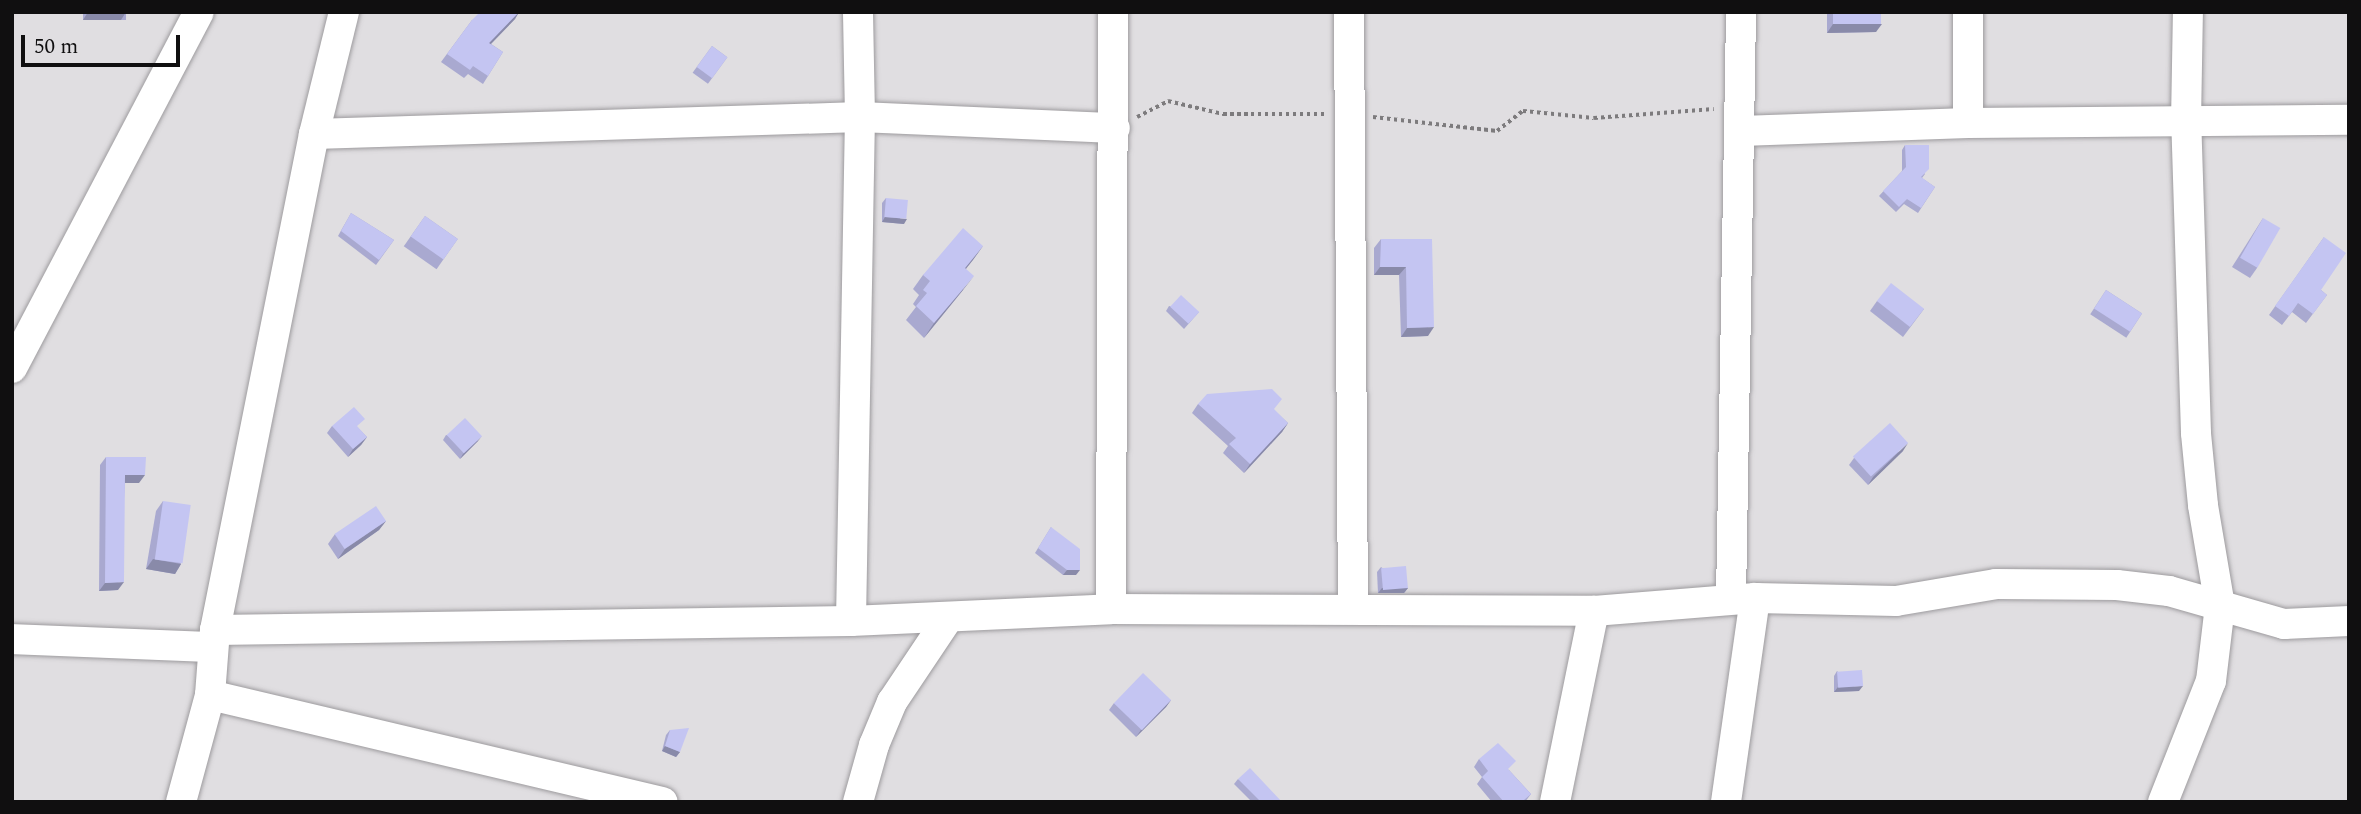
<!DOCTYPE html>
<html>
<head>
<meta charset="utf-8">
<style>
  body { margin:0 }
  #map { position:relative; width:2361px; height:814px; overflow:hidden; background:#e0dee1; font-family:Spectral,serif }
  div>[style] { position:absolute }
  .path>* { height:3.5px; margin-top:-1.75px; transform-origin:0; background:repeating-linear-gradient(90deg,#7d7b7d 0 3.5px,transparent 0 7px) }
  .roads { filter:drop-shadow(0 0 2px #9d9b9e) drop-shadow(0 0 2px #9d9b9e) }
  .minor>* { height:30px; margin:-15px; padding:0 15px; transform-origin:15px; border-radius:15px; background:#fff }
  .wall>* { inset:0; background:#a9a9d0; transform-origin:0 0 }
  .shaded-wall>* { inset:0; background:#898aa9 }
  .building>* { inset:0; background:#c4c5f2; transform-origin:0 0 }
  span { translate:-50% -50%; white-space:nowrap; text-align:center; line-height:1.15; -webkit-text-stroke:7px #e0dee1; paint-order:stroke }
  .frame { position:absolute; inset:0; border:14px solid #100f10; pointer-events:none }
  .scale { position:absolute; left:21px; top:35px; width:159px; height:32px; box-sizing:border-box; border:4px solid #100f10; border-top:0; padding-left:9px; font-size:21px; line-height:24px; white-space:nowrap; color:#100f10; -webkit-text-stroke:5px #e0dee1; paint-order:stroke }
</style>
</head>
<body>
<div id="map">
  <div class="path">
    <i style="left:1137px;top:117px;width:35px;rotate:-27deg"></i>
    <i style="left:1168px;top:101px;width:57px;rotate:13.3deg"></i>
    <i style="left:1223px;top:114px;width:101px"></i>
    <i style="left:1373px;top:117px;width:125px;rotate:6.4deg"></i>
    <i style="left:1497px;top:131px;width:33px;rotate:-38deg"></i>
    <i style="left:1523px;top:111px;width:71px;rotate:5.6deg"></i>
    <i style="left:1594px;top:118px;width:120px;rotate:-4.3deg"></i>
  </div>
  <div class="roads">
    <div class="minor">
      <i style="left:1349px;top:12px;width:597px;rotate:89.62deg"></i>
      <i style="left:1968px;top:123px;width:111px;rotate:-90deg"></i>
      <i style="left:1741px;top:131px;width:227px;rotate:-2deg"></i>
      <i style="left:1968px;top:123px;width:381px;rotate:-0.5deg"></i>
      <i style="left:314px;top:134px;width:546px;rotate:-1.78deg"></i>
      <i style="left:860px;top:117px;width:255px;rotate:2.5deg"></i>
      <i style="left:12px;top:368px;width:402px;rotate:-62.3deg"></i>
      <i style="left:1731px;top:599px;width:587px;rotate:-89.02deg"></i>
      <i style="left:1111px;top:609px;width:597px;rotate:-89.81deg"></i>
      <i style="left:851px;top:621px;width:504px;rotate:-88.98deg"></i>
      <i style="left:860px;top:117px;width:105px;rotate:-91.1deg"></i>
      <i style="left:215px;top:630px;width:636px;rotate:-0.81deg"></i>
      <i style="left:851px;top:621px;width:260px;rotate:-2.6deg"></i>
      <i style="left:1111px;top:609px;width:483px;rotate:0.2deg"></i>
      <i style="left:1594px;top:611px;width:162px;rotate:-4.6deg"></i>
      <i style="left:1755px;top:598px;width:141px;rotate:1.2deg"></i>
      <i style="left:1896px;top:601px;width:101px;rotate:-9.6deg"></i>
      <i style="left:1996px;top:584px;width:121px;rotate:0.5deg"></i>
      <i style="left:2117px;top:585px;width:52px;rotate:6.6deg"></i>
      <i style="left:2169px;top:591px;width:120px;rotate:16deg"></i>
      <i style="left:2284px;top:624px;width:65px;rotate:-2.6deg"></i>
      <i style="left:12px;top:639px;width:201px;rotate:2.3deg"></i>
      <i style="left:210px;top:695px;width:465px;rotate:13.3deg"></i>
      <i style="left:181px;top:802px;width:111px;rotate:-74.8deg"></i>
      <i style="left:210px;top:695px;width:65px;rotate:-85.6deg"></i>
      <i style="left:215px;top:630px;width:506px;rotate:-78.71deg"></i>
      <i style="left:314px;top:134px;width:126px;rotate:-76.2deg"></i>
      <i style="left:858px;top:802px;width:59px;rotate:-74.3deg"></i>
      <i style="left:874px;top:745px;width:47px;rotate:-67.3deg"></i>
      <i style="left:892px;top:702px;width:102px;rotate:-56.2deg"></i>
      <i style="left:1555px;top:802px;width:195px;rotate:-78.5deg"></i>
      <i style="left:1726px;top:802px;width:206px;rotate:-81.9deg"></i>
      <i style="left:2163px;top:802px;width:130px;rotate:-68.4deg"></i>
      <i style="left:2211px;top:681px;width:76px;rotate:-83.2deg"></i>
      <i style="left:2220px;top:606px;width:102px;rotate:-99.6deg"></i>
      <i style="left:2203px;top:505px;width:72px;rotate:-95.6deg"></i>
      <i style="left:2196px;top:433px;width:311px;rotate:-91.8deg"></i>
      <i style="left:2186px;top:122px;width:110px;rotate:-89deg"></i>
    </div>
  </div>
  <div class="wall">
    <i style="left:83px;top:12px;width:43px;height:8px"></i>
    <i style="clip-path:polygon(519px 12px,515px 19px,491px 44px,503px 52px,483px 84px,468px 74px,464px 78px,441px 62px,472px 20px)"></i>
    <i style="clip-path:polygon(1827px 12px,1881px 12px,1876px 32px,1827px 33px)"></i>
    <i style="left:712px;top:46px;width:19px;height:33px;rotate:36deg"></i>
    <i style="clip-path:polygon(1905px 145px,1925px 174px,1922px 178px,1935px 187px,1918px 213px,1904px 204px,1896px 212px,1879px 196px,1902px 171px,1902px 150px)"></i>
    <i style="clip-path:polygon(886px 198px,904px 224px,882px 222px,882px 203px)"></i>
    <i style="clip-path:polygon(351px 213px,394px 240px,376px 265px,338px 236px)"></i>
    <i style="left:425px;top:216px;width:40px;height:37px;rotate:35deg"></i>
    <i style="clip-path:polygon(2263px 218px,2257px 268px,2250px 278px,2232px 267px)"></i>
    <i style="clip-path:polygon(2324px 237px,2321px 290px,2327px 295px,2306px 323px,2292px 312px,2282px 325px,2269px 315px)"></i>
    <i style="clip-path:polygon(1381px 239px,1432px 239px,1428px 336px,1401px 337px,1399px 275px,1374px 275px,1374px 248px)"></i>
    <i style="clip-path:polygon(983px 246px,966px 269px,963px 290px,924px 338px,906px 320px,916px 307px,913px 304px,919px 295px,913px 289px,923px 275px)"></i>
    <i style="left:2106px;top:290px;width:43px;height:29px;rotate:33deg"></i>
    <i style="clip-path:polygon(1877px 301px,1924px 309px,1903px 337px,1870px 311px)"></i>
    <i style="clip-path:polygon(1169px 306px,1199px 312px,1184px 329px,1166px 311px)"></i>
    <i style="clip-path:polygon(1198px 404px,1274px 410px,1288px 423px,1282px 432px,1244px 473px,1223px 453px,1228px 446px,1192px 413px)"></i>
    <i style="clip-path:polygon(332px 426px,358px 428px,367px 437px,361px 445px,348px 457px,327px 433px)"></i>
    <i style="clip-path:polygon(446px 435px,478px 441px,460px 459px,443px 440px)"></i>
    <i style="clip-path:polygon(1903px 451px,1868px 485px,1849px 465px,1854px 458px)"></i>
    <i style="clip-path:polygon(106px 457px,139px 483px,125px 483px,118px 590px,99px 591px,100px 465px)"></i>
    <i style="clip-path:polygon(163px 501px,181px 564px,175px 574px,146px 569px,156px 511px)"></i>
    <i style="clip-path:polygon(386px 521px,379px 530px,338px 559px,328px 544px,335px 534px)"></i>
    <i style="clip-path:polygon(1051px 527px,1076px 575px,1063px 575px,1035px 553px)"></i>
    <i style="clip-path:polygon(1381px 567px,1408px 588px,1404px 593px,1378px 593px,1377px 572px)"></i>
    <i style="clip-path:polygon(1837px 671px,1859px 691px,1834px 692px,1834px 676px)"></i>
    <i style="clip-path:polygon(1171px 700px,1166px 707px,1136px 737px,1109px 710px,1114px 703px)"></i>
    <i style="clip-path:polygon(670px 730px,680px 752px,676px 757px,662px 751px,666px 735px)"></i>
    <i style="clip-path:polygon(1479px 759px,1509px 770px,1531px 794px,1525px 802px,1492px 802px,1477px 784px,1482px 777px,1474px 767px)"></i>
    <i style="clip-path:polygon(1238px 779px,1282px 802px,1252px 802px,1234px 784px)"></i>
  </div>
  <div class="shaded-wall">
    <i style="clip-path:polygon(88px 12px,126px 12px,121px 20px,83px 20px)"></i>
    <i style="clip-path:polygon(519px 12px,515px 19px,484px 51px,489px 43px)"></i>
    <i style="clip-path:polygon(1833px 24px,1882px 24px,1876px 32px,1827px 33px)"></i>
    <i style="clip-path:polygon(885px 217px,907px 219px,904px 224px,882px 222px)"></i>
    <i style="clip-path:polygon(983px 246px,973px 260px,955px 282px,965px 268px)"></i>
    <i style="clip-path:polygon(1380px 267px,1406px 267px,1399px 275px,1374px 275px)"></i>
    <i style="clip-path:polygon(974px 276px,963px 290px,924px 338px,934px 323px)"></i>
    <i style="clip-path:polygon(1434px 327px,1428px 336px,1401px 337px,1407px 328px)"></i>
    <i style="clip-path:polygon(1288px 423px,1282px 432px,1244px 473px,1250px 464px)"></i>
    <i style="clip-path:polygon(482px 436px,478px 441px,460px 459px,463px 454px)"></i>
    <i style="clip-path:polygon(367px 437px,361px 445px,348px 457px,353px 449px)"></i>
    <i style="clip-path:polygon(1908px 443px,1903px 451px,1868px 485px,1873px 477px)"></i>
    <i style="clip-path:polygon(125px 475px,145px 475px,139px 483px,119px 483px)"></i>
    <i style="clip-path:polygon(386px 521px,379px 530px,338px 559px,345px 549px)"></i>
    <i style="clip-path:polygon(153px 559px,181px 564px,175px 574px,146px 569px)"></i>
    <i style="clip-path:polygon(1067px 570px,1080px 570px,1076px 575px,1063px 575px)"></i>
    <i style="clip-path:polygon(124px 582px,118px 590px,99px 591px,105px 583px)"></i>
    <i style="clip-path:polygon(1382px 588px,1408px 588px,1404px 593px,1378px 593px)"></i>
    <i style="clip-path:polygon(1863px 686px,1859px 691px,1834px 692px,1838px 687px)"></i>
    <i style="clip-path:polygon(1171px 700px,1166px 707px,1136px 737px,1141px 730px)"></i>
    <i style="clip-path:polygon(665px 746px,680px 752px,676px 757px,662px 751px)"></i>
  </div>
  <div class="building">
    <i style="clip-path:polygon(480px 12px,519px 12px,489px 43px,503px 52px,488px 76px,473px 66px,470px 70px,447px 54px,472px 20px)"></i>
    <i style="left:1833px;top:12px;width:48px;height:12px"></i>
    <i style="left:712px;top:46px;width:19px;height:26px;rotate:36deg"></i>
    <i style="clip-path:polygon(1905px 145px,1929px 145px,1929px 169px,1921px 177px,1935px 187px,1921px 208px,1907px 199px,1899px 207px,1883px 191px,1906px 167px)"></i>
    <i style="left:886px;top:198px;width:22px;height:19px;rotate:5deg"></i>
    <i style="clip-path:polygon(351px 213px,394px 240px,379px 260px,341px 231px)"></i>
    <i style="left:425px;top:216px;width:40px;height:25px;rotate:35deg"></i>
    <i style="left:2263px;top:218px;width:20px;height:46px;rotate:30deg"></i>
    <i style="clip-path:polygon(963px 228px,983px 246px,965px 268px,974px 276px,934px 323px,916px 306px,927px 293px,923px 290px,930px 281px,923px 275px)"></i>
    <i style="clip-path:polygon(2324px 237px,2346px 253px,2321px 290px,2327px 295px,2313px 314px,2298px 303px,2289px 316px,2275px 306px)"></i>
    <i style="clip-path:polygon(1381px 239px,1432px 239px,1434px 327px,1407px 328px,1406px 267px,1380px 267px)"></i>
    <i style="left:1891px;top:283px;width:42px;height:23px;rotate:38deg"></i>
    <i style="left:2106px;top:290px;width:43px;height:22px;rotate:33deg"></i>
    <i style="left:1181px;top:295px;width:25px;height:16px;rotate:43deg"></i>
    <i style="clip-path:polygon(1272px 389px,1282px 399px,1274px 409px,1288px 423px,1250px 464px,1229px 444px,1236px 438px,1198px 404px,1207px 394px)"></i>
    <i style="clip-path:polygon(354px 407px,365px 419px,357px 426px,367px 437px,353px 449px,332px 426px)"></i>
    <i style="left:465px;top:418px;width:25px;height:25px;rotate:47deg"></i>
    <i style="left:1890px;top:423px;width:27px;height:50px;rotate:48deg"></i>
    <i style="clip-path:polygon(106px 457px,146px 457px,145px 475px,125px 475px,124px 582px,105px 583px)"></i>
    <i style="left:163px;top:501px;width:28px;height:59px;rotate:8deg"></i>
    <i style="left:376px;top:506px;width:18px;height:50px;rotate:56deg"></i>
    <i style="clip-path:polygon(1051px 527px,1080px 549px,1080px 570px,1067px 570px,1038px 548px)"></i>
    <i style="left:1406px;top:566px;width:22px;height:25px;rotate:85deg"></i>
    <i style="left:1862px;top:670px;width:16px;height:25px;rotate:86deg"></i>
    <i style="left:1143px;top:673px;width:39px;height:42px;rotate:44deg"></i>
    <i style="clip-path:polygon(689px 728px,680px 752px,665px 746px,670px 730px)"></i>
    <i style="clip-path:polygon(1498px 743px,1516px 761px,1508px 769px,1531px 794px,1524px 800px,1525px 802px,1504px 802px,1482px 777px,1488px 771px,1479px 759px)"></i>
    <i style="clip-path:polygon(1250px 768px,1282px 802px,1261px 802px,1238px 779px)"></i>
  </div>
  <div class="frame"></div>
  <div class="scale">50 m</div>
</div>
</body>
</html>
